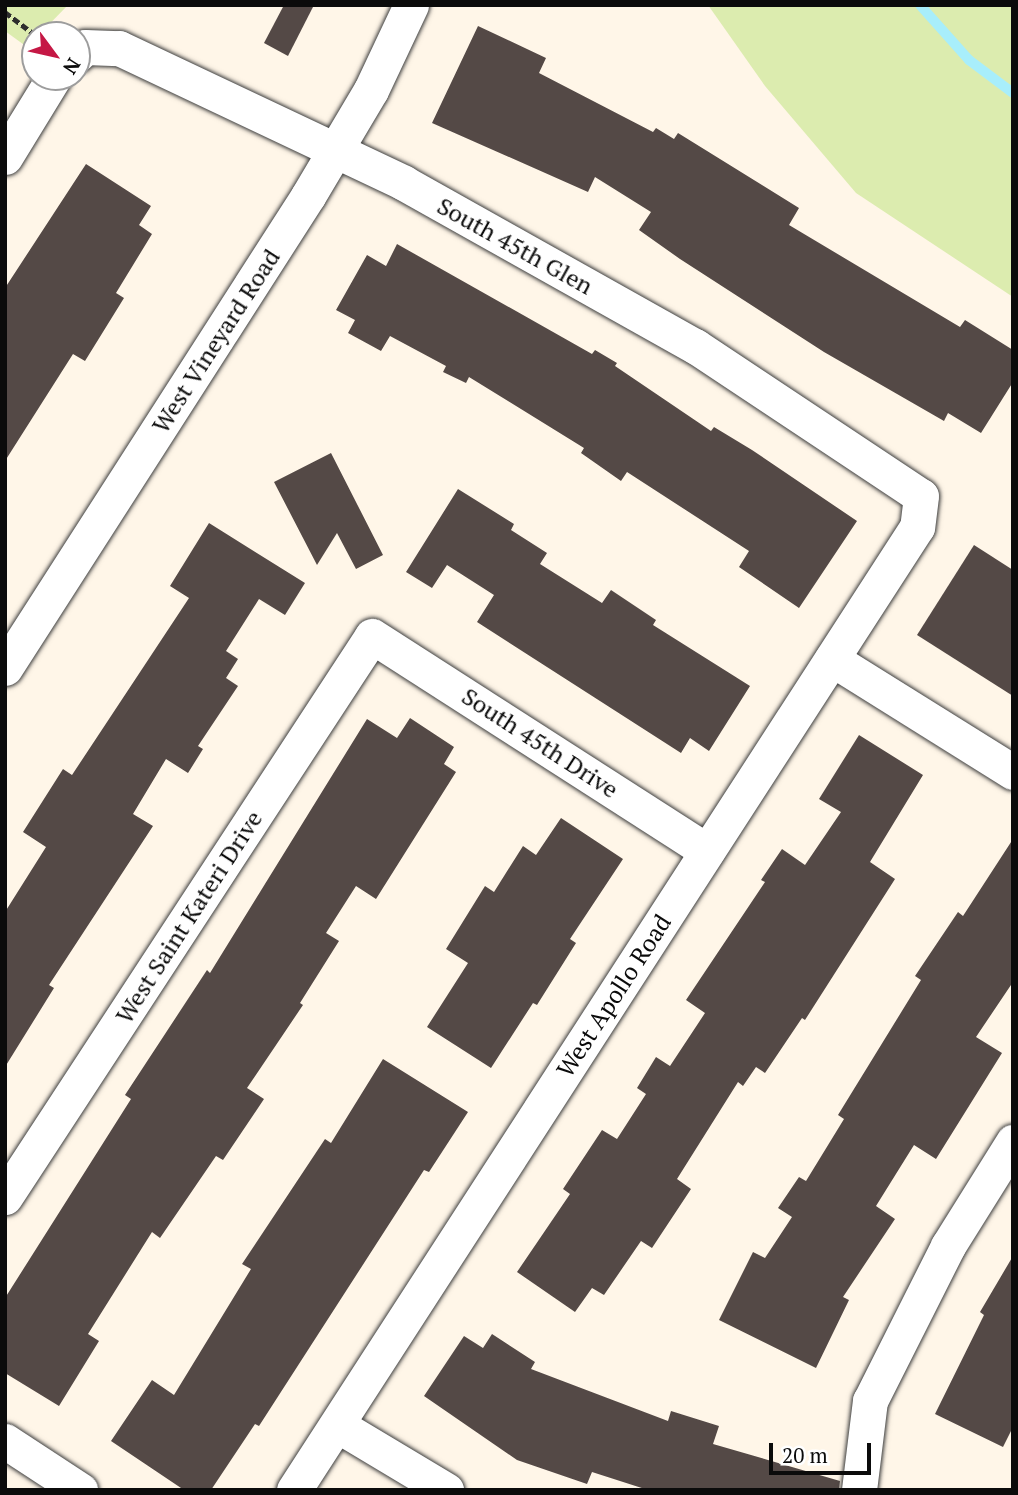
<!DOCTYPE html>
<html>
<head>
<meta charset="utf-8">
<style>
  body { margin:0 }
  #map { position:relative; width:1018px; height:1495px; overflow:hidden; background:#fff6e8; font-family:"PT Serif",serif }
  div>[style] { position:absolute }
  .green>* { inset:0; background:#dcecaf }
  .stream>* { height:10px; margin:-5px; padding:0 5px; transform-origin:5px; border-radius:5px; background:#a8eefb }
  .building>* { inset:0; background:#544946 }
  .path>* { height:4.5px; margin-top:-2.25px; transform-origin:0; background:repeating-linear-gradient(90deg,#2d2d2d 0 7px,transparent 0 10.5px) }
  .roads { filter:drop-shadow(0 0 2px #3e3e3e) drop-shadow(0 0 2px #3e3e3e) }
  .minor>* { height:35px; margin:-17.5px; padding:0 17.5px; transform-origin:17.5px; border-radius:17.5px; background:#fff }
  span { translate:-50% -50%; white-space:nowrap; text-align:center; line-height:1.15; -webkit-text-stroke:7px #fff; paint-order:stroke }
  .street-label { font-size:24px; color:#0b0b0b }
  .frame { position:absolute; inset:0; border:7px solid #0b0b0b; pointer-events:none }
  .north { position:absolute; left:21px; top:21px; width:70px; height:70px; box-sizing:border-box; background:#fff; border:2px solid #9d9d9d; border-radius:50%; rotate:123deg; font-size:19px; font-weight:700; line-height:28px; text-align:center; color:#0b0b0b }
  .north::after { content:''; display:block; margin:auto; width:24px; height:32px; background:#c51845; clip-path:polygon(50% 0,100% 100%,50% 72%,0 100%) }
  .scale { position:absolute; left:769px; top:1443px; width:102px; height:32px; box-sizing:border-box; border:4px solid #0b0b0b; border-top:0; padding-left:9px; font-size:21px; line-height:24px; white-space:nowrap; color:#0b0b0b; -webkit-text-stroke:5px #fff; paint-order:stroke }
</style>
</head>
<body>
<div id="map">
  <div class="green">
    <i style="clip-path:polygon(5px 5px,68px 5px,27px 47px,5px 31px)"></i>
    <i style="clip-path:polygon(708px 5px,1013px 5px,1013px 297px,856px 193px,765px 86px)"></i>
  </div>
  <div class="stream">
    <i style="left:920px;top:5px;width:74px;rotate:48.3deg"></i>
    <i style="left:969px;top:60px;width:55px;rotate:36.9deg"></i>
  </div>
  <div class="building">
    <i style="clip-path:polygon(284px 5px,314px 5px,288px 56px,264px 43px)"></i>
    <i style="clip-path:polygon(478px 26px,546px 58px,539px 73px,653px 132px,656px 128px,674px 139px,678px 133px,799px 208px,789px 225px,960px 327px,965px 320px,1013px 350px,1013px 382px,981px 433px,948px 413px,944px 421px,824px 352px,680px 259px,639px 230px,651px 212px,595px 177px,588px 192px,432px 123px)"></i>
    <i style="clip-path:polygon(86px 164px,151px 206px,139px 225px,152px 234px,116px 293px,124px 298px,85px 361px,73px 354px,5px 461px,5px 288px)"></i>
    <i style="clip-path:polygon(397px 244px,592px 354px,595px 350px,617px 363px,615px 366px,711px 431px,714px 427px,752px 450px,857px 521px,799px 608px,739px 567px,749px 551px,627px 472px,621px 481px,581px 453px,584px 448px,469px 377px,466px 383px,443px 372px,446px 366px,390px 336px,381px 351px,348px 333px,355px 320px,336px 310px,367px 255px,386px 266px)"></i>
    <i style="clip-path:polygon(331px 453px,383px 555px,356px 569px,337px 533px,317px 565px,274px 482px)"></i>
    <i style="clip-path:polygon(458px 489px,514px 524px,511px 530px,547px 553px,540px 564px,602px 603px,611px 590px,656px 620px,653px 625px,750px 686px,709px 751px,690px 738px,681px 753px,477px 622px,494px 595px,447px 565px,432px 588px,406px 572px)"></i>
    <i style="clip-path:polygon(209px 523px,305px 583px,285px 615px,259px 599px,226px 651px,238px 659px,226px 678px,238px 686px,198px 746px,203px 749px,188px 773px,166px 759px,133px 814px,153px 826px,49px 985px,54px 988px,5px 1067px,5px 912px,46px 847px,23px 832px,63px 769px,72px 775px,189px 598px,170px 586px)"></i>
    <i style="clip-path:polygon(974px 545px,1013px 570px,1013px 696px,917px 635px)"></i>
    <i style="clip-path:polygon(410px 718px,454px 747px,444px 764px,456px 772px,376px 899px,356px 886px,326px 933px,339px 941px,300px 1003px,303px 1005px,247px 1088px,264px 1099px,223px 1160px,216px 1156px,160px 1238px,152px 1232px,88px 1334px,99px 1341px,59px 1406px,5px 1373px,5px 1298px,131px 1099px,125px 1095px,207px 970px,210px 973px,367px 719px,397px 738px)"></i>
    <i style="clip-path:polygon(859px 735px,923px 775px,870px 862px,895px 879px,805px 1020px,802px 1018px,765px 1073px,756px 1067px,743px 1086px,738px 1082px,677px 1179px,691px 1189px,652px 1248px,641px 1241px,604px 1295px,592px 1288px,575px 1312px,517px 1272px,570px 1194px,563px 1189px,602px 1130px,617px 1139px,646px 1094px,637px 1088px,656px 1057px,670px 1066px,705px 1013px,686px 1000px,765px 882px,761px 880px,782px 849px,805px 865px,841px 812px,819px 799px)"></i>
    <i style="clip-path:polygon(561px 818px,623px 859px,570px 939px,576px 943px,537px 1005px,533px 1003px,491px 1068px,427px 1027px,468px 963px,446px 949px,485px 886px,494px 892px,523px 846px,536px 855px)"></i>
    <i style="clip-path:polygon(1013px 839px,1013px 982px,976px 1037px,1002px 1053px,936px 1159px,914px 1145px,876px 1206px,895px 1219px,843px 1297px,849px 1300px,816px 1368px,719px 1320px,753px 1252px,765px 1258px,792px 1217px,778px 1208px,799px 1177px,806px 1181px,844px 1119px,838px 1115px,921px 980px,915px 976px,958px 912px,963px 916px)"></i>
    <i style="clip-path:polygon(383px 1059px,468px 1112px,429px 1172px,424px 1170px,259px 1426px,255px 1424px,211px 1490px,184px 1490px,111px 1441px,152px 1380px,174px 1395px,251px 1269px,242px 1264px,325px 1139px,331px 1143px)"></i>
    <i style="clip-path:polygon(1013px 1256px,1013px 1427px,1003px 1447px,935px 1414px,984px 1315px,980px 1312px)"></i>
    <i style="clip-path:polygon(492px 1334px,535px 1362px,531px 1369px,668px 1421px,671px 1411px,719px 1426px,713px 1444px,840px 1481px,839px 1490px,648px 1490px,592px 1472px,587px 1484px,517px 1460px,424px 1396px,464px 1336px,483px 1348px)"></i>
  </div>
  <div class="path">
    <i style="left:5px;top:12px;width:39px;rotate:37deg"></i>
  </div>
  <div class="roads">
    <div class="minor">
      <i style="left:77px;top:55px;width:11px;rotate:-45deg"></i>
      <i style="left:85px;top:47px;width:34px;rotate:2deg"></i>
      <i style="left:119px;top:48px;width:315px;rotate:25.3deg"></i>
      <i style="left:404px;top:183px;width:334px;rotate:29.3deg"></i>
      <i style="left:695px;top:346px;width:271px;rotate:33.6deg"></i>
      <i style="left:921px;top:496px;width:31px;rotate:97deg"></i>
      <i style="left:917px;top:527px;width:1147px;rotate:122.9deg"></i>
      <i style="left:5px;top:157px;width:94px;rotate:-58.5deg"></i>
      <i style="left:832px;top:659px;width:213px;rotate:32deg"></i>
      <i style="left:5px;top:668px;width:561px;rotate:-57.3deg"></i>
      <i style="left:308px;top:196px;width:123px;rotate:-59.3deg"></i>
      <i style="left:371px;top:90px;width:94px;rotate:-64.8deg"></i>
      <i style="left:5px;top:1197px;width:670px;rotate:-56.81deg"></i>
      <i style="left:372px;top:636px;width:398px;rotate:32.7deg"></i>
      <i style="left:339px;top:1426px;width:125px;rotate:30.9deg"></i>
      <i style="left:5px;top:1441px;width:90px;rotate:33.2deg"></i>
      <i style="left:859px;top:1490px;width:90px;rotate:-83deg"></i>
      <i style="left:870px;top:1401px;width:174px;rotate:-63.3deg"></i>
      <i style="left:948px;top:1246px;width:123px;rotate:-58deg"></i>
    </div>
  </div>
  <div class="street-label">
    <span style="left:515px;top:246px;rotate:29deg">South 45th Glen</span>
    <span style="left:216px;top:341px;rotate:-57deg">West Vineyard Road</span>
    <span style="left:540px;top:743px;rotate:33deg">South 45th Drive</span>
    <span style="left:189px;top:917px;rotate:-57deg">West Saint Kateri Drive</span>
    <span style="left:614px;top:996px;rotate:-57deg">West Apollo Road</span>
  </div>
  <div class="frame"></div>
  <div class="north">N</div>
  <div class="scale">20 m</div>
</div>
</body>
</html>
